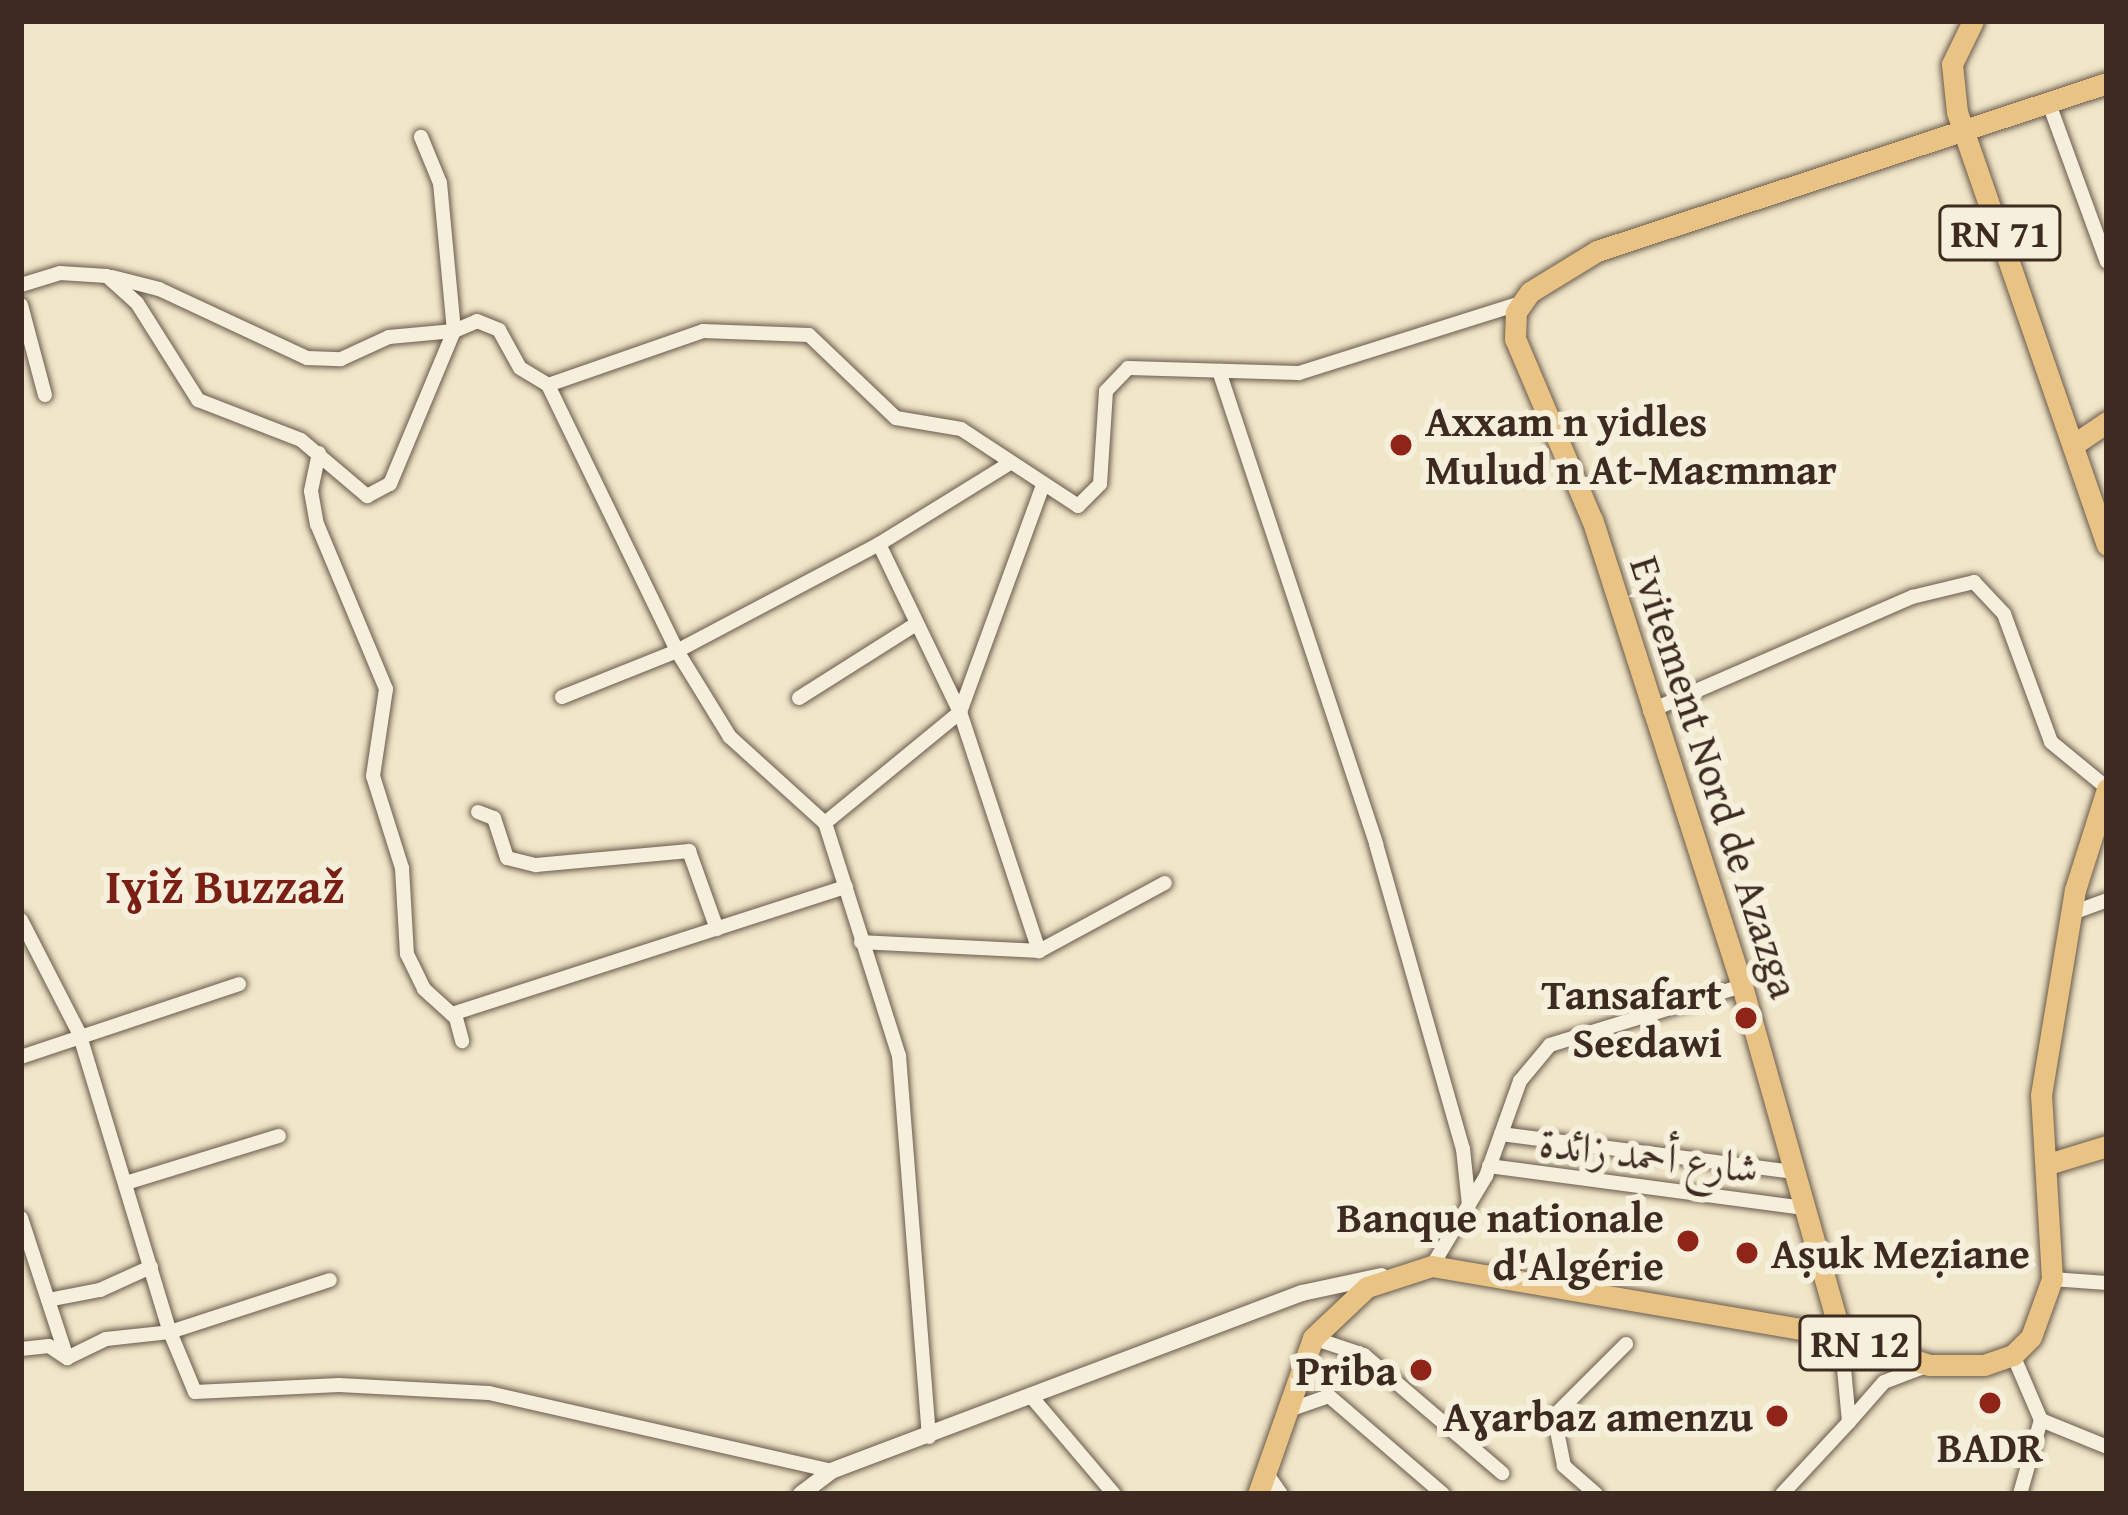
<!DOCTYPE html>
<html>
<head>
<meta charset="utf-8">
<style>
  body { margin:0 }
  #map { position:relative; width:2128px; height:1515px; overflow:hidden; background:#f0e6c8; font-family:"Gentium Book Plus",Amiri,serif }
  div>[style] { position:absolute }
  .roads { filter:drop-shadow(0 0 3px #6a5a4c) drop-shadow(0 0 3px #6a5a4c) }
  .minor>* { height:14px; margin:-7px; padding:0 7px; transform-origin:7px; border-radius:7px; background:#f5efdb }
  .tertiary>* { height:16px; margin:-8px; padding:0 8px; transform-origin:8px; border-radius:8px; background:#f5efdb }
  .primary>* { height:21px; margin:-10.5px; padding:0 10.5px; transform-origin:10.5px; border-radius:10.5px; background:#e8c384 }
  .dots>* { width:33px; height:33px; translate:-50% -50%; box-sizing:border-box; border:6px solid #f5efdb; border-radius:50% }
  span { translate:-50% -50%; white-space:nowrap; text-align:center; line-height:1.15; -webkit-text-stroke:12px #f5efdb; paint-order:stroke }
  .shield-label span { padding:3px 9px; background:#f5efdb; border:3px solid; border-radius:9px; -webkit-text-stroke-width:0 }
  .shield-label { font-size:39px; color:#3d2b22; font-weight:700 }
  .poi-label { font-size:42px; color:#3d2b22; font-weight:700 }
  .left { translate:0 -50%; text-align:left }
  .right { translate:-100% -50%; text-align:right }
  .street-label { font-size:42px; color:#3d2b22 }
  .quarter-label { font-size:48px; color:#7a1f14; font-weight:700 }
  .frame { position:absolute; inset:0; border:24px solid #3d2b22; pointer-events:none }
</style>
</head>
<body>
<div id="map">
  <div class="roads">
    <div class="minor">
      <i style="left:2048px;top:101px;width:171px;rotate:69.9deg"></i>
      <i style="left:112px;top:277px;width:49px;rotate:14.3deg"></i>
      <i style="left:159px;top:289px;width:163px;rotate:25deg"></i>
      <i style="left:307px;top:358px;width:34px;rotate:2deg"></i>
      <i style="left:341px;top:359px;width:53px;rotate:-24.6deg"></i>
      <i style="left:389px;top:337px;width:65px;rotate:-5.3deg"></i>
      <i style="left:454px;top:331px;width:149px;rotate:-95.4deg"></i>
      <i style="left:440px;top:183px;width:50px;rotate:-112.4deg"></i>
      <i style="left:21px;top:285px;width:41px;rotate:-17.1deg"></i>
      <i style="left:60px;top:273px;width:47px;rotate:3.7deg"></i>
      <i style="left:107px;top:276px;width:40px;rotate:42deg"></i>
      <i style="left:137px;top:303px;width:115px;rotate:57.8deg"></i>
      <i style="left:198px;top:400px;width:110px;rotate:21.2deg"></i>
      <i style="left:301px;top:440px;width:87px;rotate:40.3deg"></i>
      <i style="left:367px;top:496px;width:26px;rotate:-28deg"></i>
      <i style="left:390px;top:484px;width:166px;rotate:-67.3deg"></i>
      <i style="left:454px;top:331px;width:25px;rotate:-23deg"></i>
      <i style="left:477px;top:321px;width:24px;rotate:22deg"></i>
      <i style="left:499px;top:330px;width:43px;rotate:61.1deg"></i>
      <i style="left:520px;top:368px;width:33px;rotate:31deg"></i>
      <i style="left:548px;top:385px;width:164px;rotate:-19.2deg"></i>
      <i style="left:703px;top:331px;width:106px;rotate:2.2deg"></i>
      <i style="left:809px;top:335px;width:120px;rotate:43.7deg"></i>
      <i style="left:896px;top:418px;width:66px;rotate:9.6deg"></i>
      <i style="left:961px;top:429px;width:140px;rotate:33.3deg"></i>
      <i style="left:1078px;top:506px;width:31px;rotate:-45deg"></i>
      <i style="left:1100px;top:484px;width:93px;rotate:-86.3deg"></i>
      <i style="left:1106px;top:391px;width:32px;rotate:-46deg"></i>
      <i style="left:1128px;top:368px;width:171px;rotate:1.7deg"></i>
      <i style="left:1299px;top:373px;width:230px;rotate:-17.5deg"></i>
      <i style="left:21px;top:305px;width:93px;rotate:75.1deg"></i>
      <i style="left:1219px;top:371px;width:498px;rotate:71.6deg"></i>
      <i style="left:1376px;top:844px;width:317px;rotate:74.1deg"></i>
      <i style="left:1463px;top:1149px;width:56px;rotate:83.9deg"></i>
      <i style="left:548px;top:385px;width:296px;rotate:64.1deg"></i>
      <i style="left:677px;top:651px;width:101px;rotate:58.4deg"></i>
      <i style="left:730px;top:737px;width:128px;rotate:42.2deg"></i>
      <i style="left:319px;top:453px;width:39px;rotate:102deg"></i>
      <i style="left:311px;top:491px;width:34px;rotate:80deg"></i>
      <i style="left:317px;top:524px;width:179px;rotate:67.3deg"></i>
      <i style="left:386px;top:689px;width:88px;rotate:98.5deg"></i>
      <i style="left:373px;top:776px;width:96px;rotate:72.5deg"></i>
      <i style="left:402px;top:868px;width:86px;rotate:86.7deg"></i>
      <i style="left:407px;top:954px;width:39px;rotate:64deg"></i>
      <i style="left:424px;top:989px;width:43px;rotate:42.2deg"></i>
      <i style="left:456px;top:1018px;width:24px;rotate:75deg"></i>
      <i style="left:879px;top:544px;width:187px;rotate:64.3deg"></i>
      <i style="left:960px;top:712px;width:252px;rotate:71.7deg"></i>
      <i style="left:562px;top:697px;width:124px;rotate:-21.8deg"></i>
      <i style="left:677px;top:651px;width:229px;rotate:-27.9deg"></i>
      <i style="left:879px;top:544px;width:154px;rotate:-31.7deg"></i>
      <i style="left:799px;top:698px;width:138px;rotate:-32.3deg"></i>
      <i style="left:1650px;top:711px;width:286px;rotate:-23.5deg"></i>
      <i style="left:1912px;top:597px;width:64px;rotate:-13.6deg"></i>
      <i style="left:1974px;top:582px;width:44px;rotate:46.8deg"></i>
      <i style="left:2004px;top:614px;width:136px;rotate:69.8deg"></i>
      <i style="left:2051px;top:742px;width:72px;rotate:39.4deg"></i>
      <i style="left:478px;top:812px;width:17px;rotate:21deg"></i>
      <i style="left:494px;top:818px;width:42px;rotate:72deg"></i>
      <i style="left:507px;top:858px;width:30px;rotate:14deg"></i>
      <i style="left:536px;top:865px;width:154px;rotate:-5.2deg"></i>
      <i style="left:689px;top:851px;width:83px;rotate:70.3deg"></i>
      <i style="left:2072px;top:913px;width:37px;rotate:-20deg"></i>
      <i style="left:21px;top:920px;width:127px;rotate:62.8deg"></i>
      <i style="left:79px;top:1033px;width:313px;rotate:73.1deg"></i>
      <i style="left:170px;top:1332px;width:168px;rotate:-18deg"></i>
      <i style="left:861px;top:942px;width:178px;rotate:2.9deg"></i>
      <i style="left:1039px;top:951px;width:143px;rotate:-28.4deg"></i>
      <i style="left:452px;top:1014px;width:414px;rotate:-17.9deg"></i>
      <i style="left:21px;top:1057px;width:230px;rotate:-18.5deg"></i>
      <i style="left:1501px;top:1134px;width:296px;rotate:7.4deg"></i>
      <i style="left:1489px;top:1166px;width:316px;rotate:7.6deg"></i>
      <i style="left:126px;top:1183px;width:160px;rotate:-17.1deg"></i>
      <i style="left:21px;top:1218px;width:147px;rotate:71.8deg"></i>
      <i style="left:1432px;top:1266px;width:105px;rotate:-59deg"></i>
      <i style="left:1486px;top:1176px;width:101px;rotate:-70.3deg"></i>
      <i style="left:1520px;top:1081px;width:47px;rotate:-50.2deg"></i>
      <i style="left:1550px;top:1045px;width:201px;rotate:-17.1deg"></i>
      <i style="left:2052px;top:1279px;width:55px;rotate:4.2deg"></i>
      <i style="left:48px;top:1300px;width:53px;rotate:-10.9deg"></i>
      <i style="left:100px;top:1290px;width:56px;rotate:-24.3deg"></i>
      <i style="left:1313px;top:1338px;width:54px;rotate:18.4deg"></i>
      <i style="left:1364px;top:1355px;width:182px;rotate:40.5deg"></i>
      <i style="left:21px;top:1349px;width:28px;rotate:-6deg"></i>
      <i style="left:49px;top:1346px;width:22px;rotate:34deg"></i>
      <i style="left:67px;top:1358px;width:43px;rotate:-26deg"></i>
      <i style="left:106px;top:1339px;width:64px;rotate:-6.2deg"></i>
      <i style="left:170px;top:1332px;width:65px;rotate:67.4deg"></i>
      <i style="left:195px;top:1392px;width:144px;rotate:-2.8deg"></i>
      <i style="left:339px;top:1385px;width:150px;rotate:3.1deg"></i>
      <i style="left:489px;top:1393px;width:351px;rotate:12.8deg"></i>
      <i style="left:2013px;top:1355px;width:71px;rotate:66.7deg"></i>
      <i style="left:2041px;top:1420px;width:71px;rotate:22.2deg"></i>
      <i style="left:1030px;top:1395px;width:130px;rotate:49.7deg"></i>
      <i style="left:1289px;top:1410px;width:42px;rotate:-19.3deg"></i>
      <i style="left:1329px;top:1396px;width:150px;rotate:40.7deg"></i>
      <i style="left:1849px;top:1422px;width:53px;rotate:-48.8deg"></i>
      <i style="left:1884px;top:1382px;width:48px;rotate:-20.7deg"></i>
      <i style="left:929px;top:1437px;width:382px;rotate:-94.5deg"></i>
      <i style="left:899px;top:1056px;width:244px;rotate:-107.6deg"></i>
      <i style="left:825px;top:823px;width:175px;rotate:-39.4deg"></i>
      <i style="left:960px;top:712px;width:242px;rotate:-69.9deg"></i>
      <i style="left:1267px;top:1474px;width:24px;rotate:55deg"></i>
      <i style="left:1596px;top:1494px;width:43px;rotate:-138.8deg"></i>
      <i style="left:1564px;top:1466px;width:51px;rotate:-101.3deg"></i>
      <i style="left:1554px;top:1416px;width:102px;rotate:-45deg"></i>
      <i style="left:1782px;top:1494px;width:98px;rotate:-47.1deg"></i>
      <i style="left:1849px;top:1422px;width:86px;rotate:-95.3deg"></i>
      <i style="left:2020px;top:1494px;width:77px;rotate:-74.2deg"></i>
    </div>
    <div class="tertiary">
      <i style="left:801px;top:1494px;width:38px;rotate:-37deg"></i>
      <i style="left:831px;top:1471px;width:504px;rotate:-20.7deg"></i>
      <i style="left:1302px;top:1293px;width:81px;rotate:-12.1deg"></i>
    </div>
    <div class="primary">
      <i style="left:1973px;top:21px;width:48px;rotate:116deg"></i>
      <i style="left:1952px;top:64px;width:48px;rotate:84.1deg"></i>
      <i style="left:1957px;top:112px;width:458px;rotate:70.9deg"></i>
      <i style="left:2073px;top:445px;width:41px;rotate:-34.1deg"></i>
      <i style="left:2048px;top:1164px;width:62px;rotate:-17deg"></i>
      <i style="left:1841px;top:1336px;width:364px;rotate:-105.8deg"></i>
      <i style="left:1742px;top:986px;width:490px;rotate:-107.8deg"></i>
      <i style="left:1592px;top:520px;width:197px;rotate:-113deg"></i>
      <i style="left:1515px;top:339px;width:27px;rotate:-88deg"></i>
      <i style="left:1516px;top:312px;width:24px;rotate:-55deg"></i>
      <i style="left:1530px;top:292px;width:79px;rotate:-31.5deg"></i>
      <i style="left:1597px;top:251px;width:537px;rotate:-18.23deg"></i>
      <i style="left:1258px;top:1494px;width:165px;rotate:-70.6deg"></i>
      <i style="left:1313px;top:1338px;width:74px;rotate:-43.4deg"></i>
      <i style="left:1367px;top:1287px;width:68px;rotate:-17.9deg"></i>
      <i style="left:1432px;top:1266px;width:415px;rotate:9.7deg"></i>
      <i style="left:1841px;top:1336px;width:93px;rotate:18.2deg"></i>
      <i style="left:1929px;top:1365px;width:55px"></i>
      <i style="left:1984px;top:1365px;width:31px;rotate:-19deg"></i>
      <i style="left:2013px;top:1355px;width:25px;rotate:-45deg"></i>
      <i style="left:2031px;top:1337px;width:62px;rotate:-70.1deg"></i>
      <i style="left:2052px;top:1279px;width:184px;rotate:-93.4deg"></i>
      <i style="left:2041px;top:1095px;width:208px;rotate:-80.6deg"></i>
      <i style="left:2075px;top:890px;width:106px;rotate:-72.4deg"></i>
    </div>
  </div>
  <div class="dots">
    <i style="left:1401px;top:445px;background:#8f2418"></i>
    <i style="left:1746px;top:1018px;background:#8f2418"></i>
    <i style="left:1688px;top:1241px;background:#8f2418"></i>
    <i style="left:1747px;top:1253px;background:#8f2418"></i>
    <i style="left:1421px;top:1370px;background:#8f2418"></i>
    <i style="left:1990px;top:1403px;background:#8f2418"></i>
    <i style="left:1777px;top:1416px;background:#8f2418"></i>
  </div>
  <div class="shield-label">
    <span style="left:2000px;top:233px">RN 71</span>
    <span style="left:1860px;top:1343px">RN 12</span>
  </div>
  <div class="poi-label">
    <span class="left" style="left:1425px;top:445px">Axxam n yidles<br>Mulud n At-Maɛmmar</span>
    <span class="right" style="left:1722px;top:1018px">Tansafart<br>Seɛdawi</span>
    <span class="right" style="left:1664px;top:1241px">Banque nationale<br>d'Algérie</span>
    <span class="left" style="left:1771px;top:1253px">Aṣuk Meẓiane</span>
    <span class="right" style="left:1397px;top:1370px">Priba</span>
    <span class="right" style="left:1753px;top:1416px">Aɣarbaz amenzu</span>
    <span style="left:1990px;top:1447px">BADR</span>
  </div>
  <div class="street-label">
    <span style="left:1715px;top:777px;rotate:72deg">Evitement Nord de Azazga</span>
    <span style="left:1649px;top:1155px;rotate:7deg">شارع أحمد زائدة</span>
  </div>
  <div class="quarter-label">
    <span style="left:225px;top:886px">Iɣiž Buzzaž</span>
  </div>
  <div class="frame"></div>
</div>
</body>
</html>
